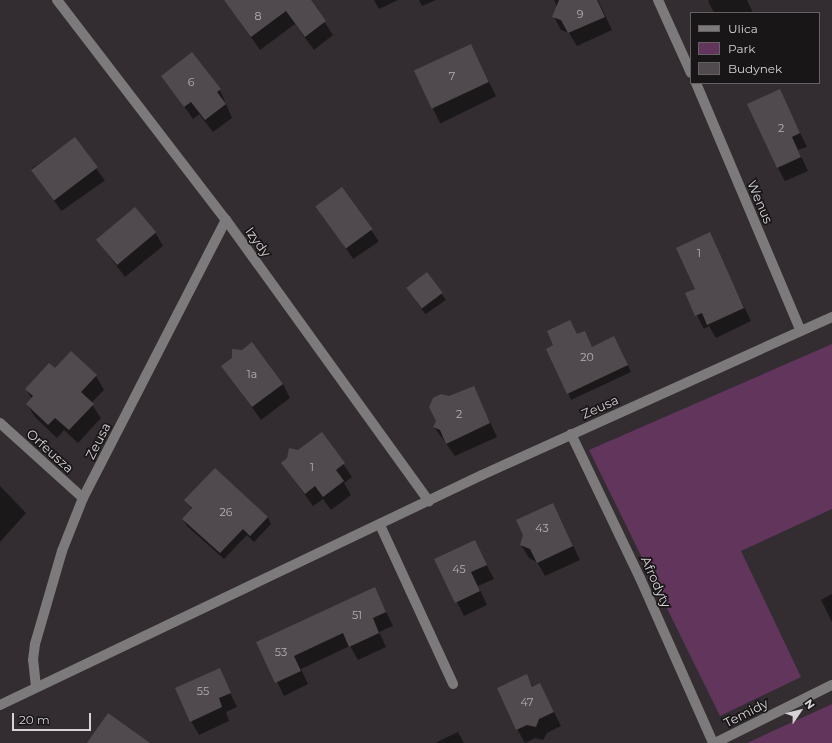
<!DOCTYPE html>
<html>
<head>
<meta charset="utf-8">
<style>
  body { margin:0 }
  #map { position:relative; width:832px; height:743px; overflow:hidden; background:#332d32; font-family:Montserrat,sans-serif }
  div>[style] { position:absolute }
  .green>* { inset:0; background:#61355c }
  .shadow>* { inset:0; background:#0007; transform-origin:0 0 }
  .building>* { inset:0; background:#504a4f; transform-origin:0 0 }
  .minor>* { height:10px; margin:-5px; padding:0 5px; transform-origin:5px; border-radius:5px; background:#7d7a7c }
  span { translate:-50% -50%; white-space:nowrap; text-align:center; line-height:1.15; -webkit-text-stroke:3.5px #191618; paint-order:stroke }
  .number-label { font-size:11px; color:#b4b0b4 }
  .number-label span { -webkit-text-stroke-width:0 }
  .street-label { font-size:13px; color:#d6d2d5 }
  .legend { position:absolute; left:690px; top:12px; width:130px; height:72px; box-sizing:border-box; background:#191618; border:1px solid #656164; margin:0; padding:5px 7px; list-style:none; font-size:12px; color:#d6d2d5 }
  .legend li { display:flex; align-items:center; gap:8px; height:20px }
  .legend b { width:20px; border:1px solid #656164 }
  .north { position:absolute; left:780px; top:691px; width:40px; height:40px; -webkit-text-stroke:3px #191618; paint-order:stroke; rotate:55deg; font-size:11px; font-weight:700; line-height:16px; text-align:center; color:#d6d2d5 }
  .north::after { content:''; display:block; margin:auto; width:14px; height:18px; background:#d6d2d5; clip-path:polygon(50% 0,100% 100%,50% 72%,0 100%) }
  .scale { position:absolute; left:12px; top:713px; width:79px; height:18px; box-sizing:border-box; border:2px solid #d6d2d5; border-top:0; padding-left:5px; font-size:12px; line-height:14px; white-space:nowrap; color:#d6d2d5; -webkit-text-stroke:3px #191618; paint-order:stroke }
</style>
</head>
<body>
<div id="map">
  <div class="green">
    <i style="clip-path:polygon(832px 344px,832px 509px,741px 551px,801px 677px,720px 716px,589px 450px)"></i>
    <i style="clip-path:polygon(832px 704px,832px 743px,747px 743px)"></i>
  </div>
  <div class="shadow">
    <i style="clip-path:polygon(225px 0,310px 0,333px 35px,314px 50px,295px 24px,260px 50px)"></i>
    <i style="clip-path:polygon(374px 0,398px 0,379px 9px)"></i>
    <i style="clip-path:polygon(419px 0,436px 0,422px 6px)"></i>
    <i style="clip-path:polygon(554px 0,598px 0,612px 30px,577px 46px,569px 33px,561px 30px,554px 17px,557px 7px)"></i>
    <i style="clip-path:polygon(710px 0,747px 0,753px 13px,714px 13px,708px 1px)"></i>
    <i style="left:471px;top:45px;width:57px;height:62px;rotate:64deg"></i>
    <i style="clip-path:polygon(192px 54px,220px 90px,232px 118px,213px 132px,199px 114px,193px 119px,163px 76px)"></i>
    <i style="clip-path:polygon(779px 90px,807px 147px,798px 150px,808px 171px,785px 181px,778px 168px)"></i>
    <i style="left:75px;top:138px;width:52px;height:53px;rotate:55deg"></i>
    <i style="clip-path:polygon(317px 206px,370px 228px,345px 247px)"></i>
    <i style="left:371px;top:230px;width:14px;height:31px;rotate:56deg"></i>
    <i style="clip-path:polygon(155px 232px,163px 246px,125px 277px,97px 240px)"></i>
    <i style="clip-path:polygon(709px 234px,751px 321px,716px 338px,709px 326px,704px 329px,686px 294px,696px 289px)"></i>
    <i style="left:427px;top:273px;width:33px;height:25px;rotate:55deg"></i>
    <i style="clip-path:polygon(577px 335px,588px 338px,592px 348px,618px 344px,631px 372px,571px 400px,568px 393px)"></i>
    <i style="clip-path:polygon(222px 366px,283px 384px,290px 398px,261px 420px)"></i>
    <i style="clip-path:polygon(55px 370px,96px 376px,104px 390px,91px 403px,101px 418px,78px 443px,64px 430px,57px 438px,35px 417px,27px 404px,32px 399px,26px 389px)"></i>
    <i style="clip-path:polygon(473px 387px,497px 437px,455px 456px,434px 427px,449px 397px)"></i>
    <i style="clip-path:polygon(322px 433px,352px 477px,344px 483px,351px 495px,331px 510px,323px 499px,313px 506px,282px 463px)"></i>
    <i style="clip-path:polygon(0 486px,26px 513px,0 542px)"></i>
    <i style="clip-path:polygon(185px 500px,268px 517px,271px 524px,254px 542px,247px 535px,224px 559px,187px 526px,183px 519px,192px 510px)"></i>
    <i style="clip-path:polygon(560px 518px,580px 560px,545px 576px,537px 562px,529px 558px,521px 545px)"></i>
    <i style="clip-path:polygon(474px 541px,494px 579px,478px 586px,487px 605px,464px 616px,435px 560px)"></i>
    <i style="clip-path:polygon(375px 589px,393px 626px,379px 632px,386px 647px,358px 660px,350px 646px,301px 669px,308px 684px,284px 696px,258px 642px)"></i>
    <i style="clip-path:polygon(832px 594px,832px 622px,821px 600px)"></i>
    <i style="clip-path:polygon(219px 670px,237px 707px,226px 712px,229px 721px,199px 735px,191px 721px)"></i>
    <i style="clip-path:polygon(526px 675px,533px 687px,540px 684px,561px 726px,547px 733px,543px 740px,535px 738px,525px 743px,517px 729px)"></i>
    <i style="clip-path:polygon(458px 732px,464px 743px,435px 743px)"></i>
  </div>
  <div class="building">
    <i style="clip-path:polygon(224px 0,311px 0,326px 21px,305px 37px,286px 11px,251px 37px)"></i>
    <i style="clip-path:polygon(559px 0,597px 0,605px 17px,568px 33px,561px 20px,552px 17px)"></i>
    <i style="left:471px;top:44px;width:42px;height:63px;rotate:65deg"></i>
    <i style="clip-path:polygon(192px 52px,221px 89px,217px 92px,226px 104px,205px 120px,191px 102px,184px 107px,161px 76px)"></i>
    <i style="clip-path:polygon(780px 89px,800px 133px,792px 137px,801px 157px,777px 168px,747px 104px)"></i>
    <i style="left:75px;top:137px;width:38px;height:55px;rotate:53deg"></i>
    <i style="left:342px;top:187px;width:52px;height:33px;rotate:54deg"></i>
    <i style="left:135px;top:207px;width:33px;height:51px;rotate:50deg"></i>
    <i style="clip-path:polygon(710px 232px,744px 308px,707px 325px,702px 313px,695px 316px,685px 293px,695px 289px,676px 248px)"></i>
    <i style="left:427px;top:272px;width:26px;height:26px;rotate:53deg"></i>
    <i style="clip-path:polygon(570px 320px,577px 334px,585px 331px,592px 347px,614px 336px,628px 365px,567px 394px,546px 349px,553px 345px,547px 331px)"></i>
    <i style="clip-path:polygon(252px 342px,283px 384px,252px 407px,221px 366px,232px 358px,232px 349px,242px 350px)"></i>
    <i style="clip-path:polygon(71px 351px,97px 375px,81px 392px,94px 404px,69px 430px,55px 418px,48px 425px,26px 404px,33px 396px,25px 389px,49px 363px,55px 368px)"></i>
    <i style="clip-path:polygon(474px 386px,490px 423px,446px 444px,440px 430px,433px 427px,436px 421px,429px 407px,433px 398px,441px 394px,449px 396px)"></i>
    <i style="clip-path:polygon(322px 432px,345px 463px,336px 470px,344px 481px,323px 497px,315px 486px,305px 494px,281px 463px,287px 458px,289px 448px,298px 450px)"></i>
    <i style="clip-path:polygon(215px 468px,268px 517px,250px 536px,243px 529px,220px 553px,182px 519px,192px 508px,184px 500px)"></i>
    <i style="clip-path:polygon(553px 503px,573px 546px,537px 563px,530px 549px,520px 545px,523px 535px,516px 520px)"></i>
    <i style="clip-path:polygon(475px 540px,487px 565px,471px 572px,480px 591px,455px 603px,434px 559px)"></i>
    <i style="clip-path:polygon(375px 587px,386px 612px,373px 618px,379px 633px,349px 647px,343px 633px,294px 656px,301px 671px,275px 683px,256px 642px)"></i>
    <i style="clip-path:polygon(220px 668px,231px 693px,219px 698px,222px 707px,190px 722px,175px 688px)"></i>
    <i style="clip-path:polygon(527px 674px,532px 687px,540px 683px,554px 712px,539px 719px,536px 727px,527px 725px,516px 730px,497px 688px)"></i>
    <i style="clip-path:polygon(108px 713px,150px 743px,87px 743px)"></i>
  </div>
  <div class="minor">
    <i style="left:57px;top:0;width:277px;rotate:52.5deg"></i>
    <i style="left:226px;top:220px;width:347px;rotate:54.2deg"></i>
    <i style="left:658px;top:0;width:80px;rotate:65.7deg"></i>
    <i style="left:696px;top:83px;width:269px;rotate:67.1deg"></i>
    <i style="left:0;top:423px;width:112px;rotate:42.1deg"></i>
    <i style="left:571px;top:434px;width:160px;rotate:64.4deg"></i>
    <i style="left:640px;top:578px;width:180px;rotate:66.1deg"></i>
    <i style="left:380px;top:525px;width:175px;rotate:65.3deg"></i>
    <i style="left:36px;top:687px;width:27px;rotate:-96deg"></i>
    <i style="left:33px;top:660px;width:16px;rotate:-83deg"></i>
    <i style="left:35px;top:644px;width:97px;rotate:-73.8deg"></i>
    <i style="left:62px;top:551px;width:57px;rotate:-68.4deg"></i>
    <i style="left:83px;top:498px;width:313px;rotate:-62.8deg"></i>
    <i style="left:0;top:705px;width:534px;rotate:-25.51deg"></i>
    <i style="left:482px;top:475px;width:384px;rotate:-24.3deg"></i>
    <i style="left:715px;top:743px;width:131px;rotate:-26.4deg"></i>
  </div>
  <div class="number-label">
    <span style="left:580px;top:14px">9</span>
    <span style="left:258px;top:16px">8</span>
    <span style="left:452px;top:76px">7</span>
    <span style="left:191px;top:82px">6</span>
    <span style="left:781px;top:128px">2</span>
    <span style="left:699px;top:253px">1</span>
    <span style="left:587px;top:357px">20</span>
    <span style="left:252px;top:374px">1a</span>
    <span style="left:459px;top:414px">2</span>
    <span style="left:312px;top:467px">1</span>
    <span style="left:226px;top:512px">26</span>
    <span style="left:542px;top:528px">43</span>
    <span style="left:459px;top:569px">45</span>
    <span style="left:357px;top:615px">51</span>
    <span style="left:281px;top:652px">53</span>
    <span style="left:203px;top:691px">55</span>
    <span style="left:527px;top:702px">47</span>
  </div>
  <div class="street-label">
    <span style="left:760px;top:202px;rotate:67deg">Wenus</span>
    <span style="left:258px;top:242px;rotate:54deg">Izydy</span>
    <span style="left:600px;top:407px;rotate:-24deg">Zeusa</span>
    <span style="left:98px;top:441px;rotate:-63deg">Zeusa</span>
    <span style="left:50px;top:451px;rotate:42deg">Orfeusza</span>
    <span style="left:656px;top:582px;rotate:66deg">Afrodyty</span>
    <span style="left:746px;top:713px;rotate:-27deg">Temidy</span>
  </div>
  <ul class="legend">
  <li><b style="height:5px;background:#7d7a7c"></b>Ulica</li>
  <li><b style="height:11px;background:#61355c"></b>Park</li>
  <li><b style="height:11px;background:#504a4f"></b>Budynek</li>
  </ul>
  <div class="north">N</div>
  <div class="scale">20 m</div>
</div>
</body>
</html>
